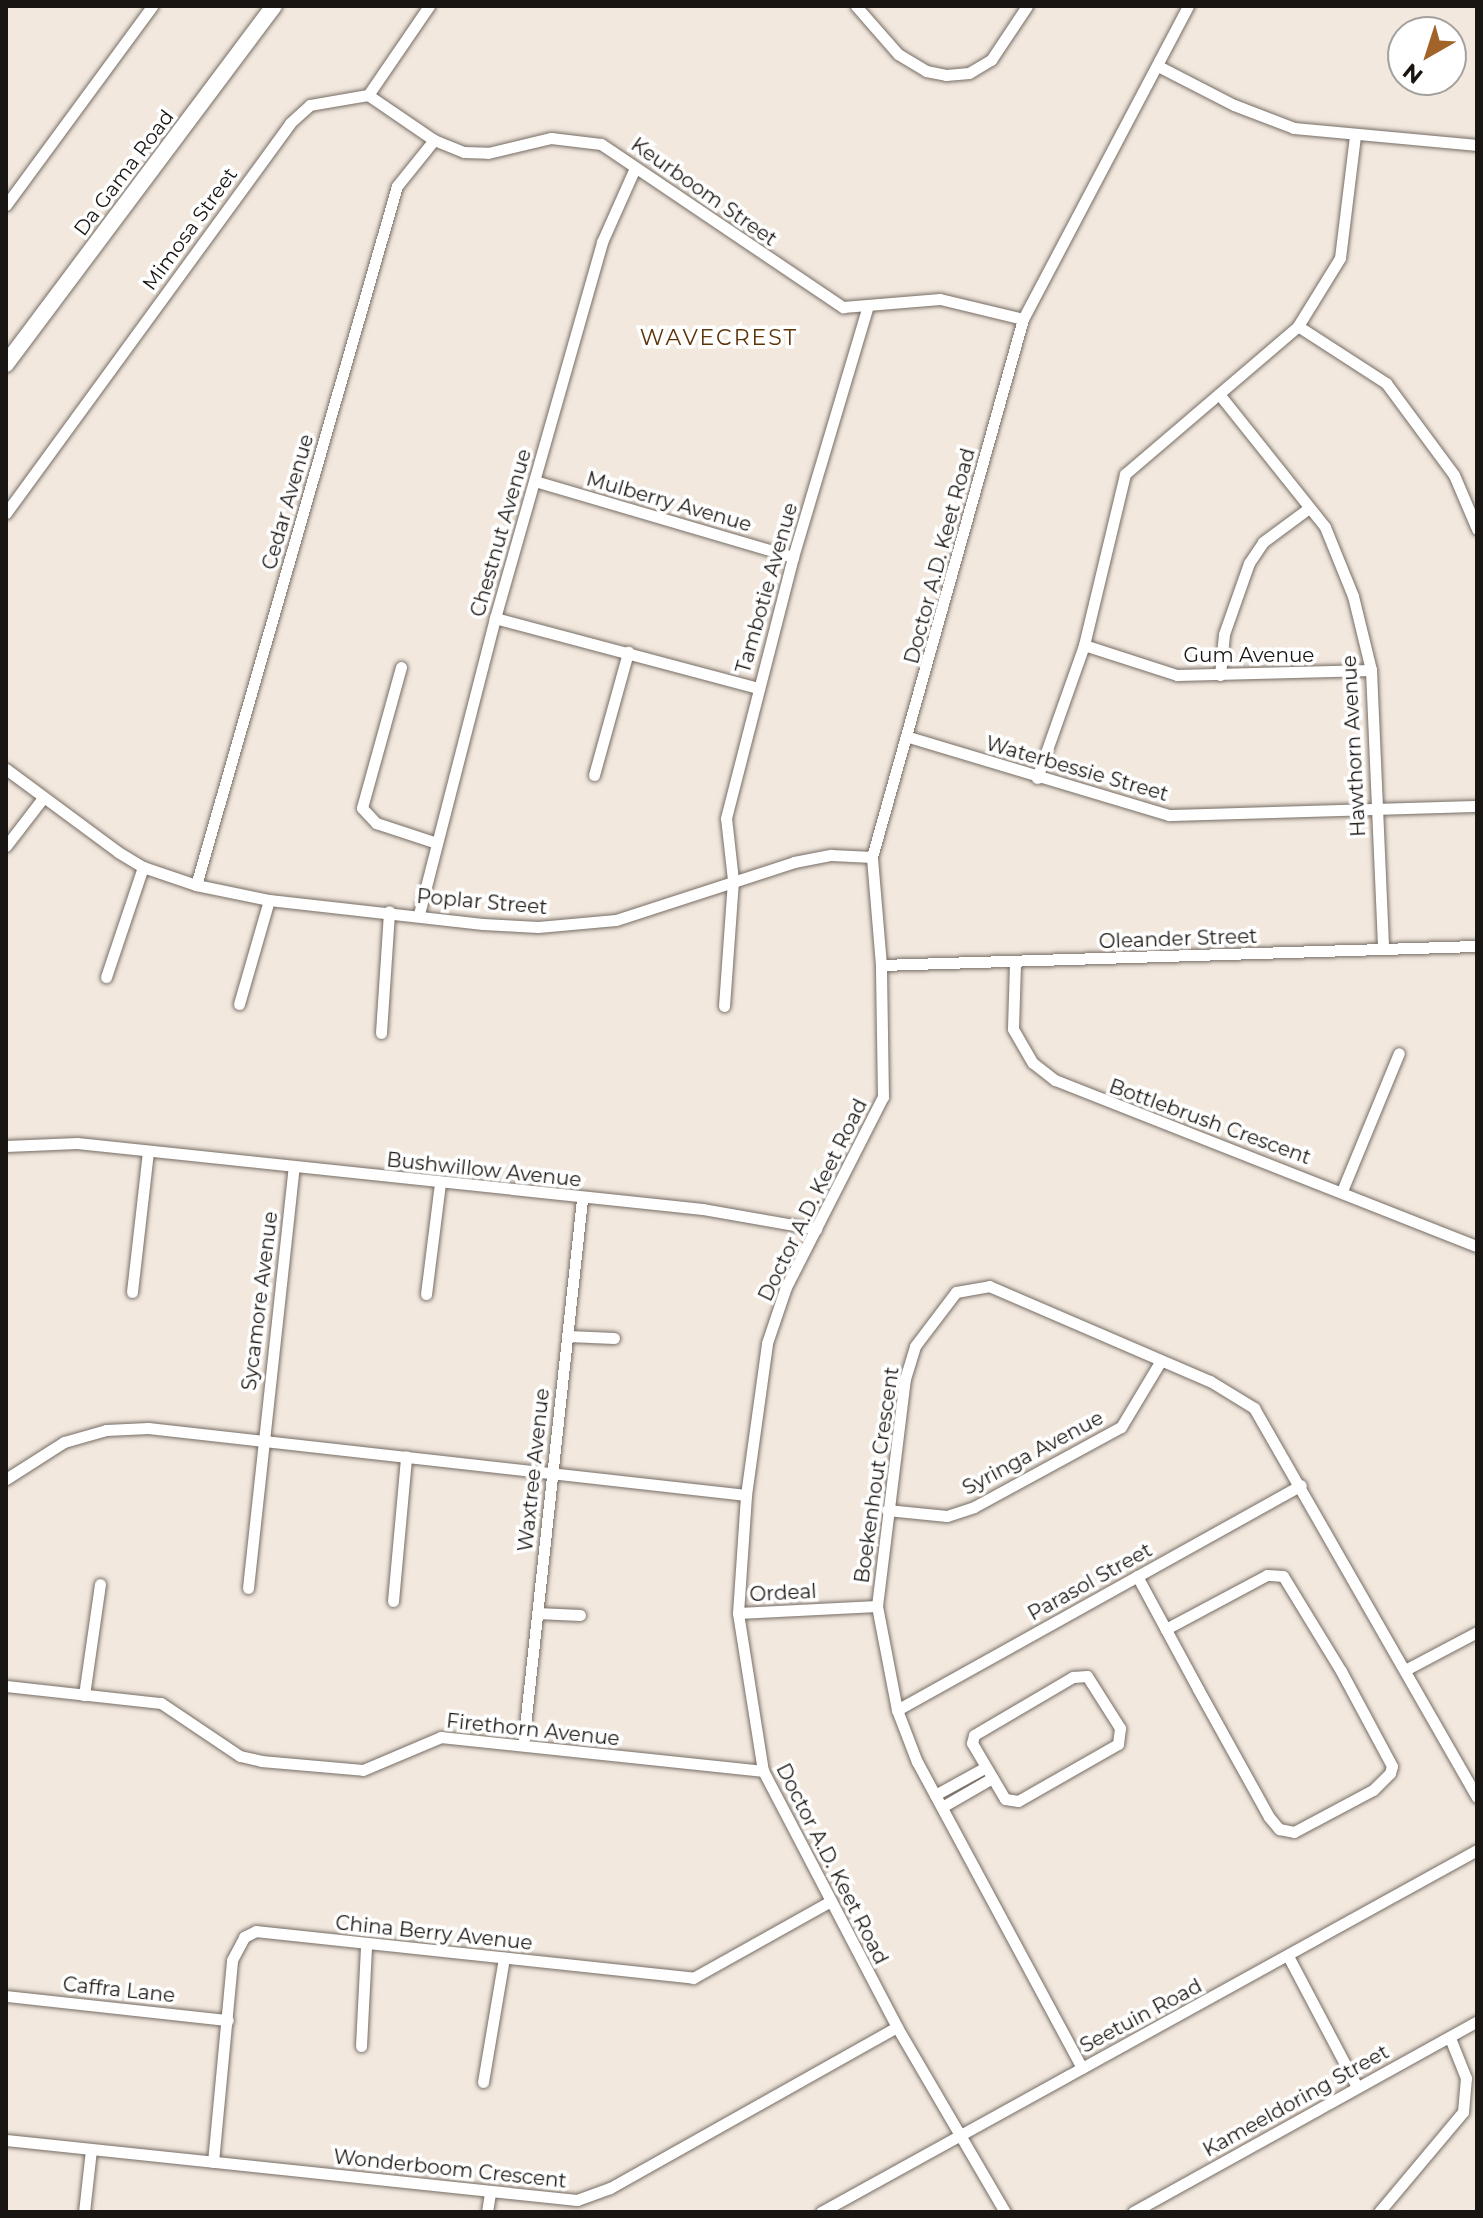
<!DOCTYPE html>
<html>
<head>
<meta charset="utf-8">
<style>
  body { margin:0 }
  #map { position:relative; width:1483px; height:2218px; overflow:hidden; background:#f2e8de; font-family:Montserrat,sans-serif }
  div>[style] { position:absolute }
  .roads { filter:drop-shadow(0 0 2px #766d65) drop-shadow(0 0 2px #766d65) }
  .street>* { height:11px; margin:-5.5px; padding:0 5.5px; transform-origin:5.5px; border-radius:5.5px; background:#fff }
  .secondary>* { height:16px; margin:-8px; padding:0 8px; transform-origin:8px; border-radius:8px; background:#fff }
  span { translate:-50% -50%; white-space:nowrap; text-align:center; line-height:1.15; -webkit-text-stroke:7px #fff; paint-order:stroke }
  .street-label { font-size:20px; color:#191512 }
  .neighbourhood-label { font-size:22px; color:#5d3408; letter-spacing:2px }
  .frame { position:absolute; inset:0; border:8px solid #191512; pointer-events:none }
  .north { position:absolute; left:1387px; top:16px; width:80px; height:80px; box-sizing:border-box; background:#fff; border:2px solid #a3a1a0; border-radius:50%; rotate:219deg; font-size:22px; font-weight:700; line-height:32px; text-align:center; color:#191512 }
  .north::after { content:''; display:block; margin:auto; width:28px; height:36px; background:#a16328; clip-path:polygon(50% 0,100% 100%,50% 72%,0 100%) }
</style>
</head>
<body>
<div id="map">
  <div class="roads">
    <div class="street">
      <i style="left:856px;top:6px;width:64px;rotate:48.8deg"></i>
      <i style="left:898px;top:54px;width:33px;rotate:31deg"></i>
      <i style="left:926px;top:71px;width:20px;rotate:11deg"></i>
      <i style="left:946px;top:75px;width:23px;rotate:-5deg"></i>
      <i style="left:969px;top:73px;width:26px;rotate:-31deg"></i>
      <i style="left:991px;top:60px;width:65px;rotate:-56.3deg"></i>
      <i style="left:1158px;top:66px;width:85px;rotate:27.2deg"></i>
      <i style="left:1234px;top:105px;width:64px;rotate:21deg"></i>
      <i style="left:1294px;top:128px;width:184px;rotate:5.3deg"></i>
      <i style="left:368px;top:95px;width:80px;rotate:34.3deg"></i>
      <i style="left:434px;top:140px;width:32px;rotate:22deg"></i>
      <i style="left:464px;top:152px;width:24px;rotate:2deg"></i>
      <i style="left:488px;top:153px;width:65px;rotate:-13.4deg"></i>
      <i style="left:551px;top:138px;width:50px;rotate:6.8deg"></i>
      <i style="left:601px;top:144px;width:292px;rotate:34deg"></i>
      <i style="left:843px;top:307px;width:97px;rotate:-4.7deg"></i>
      <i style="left:940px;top:299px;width:85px;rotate:13.5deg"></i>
      <i style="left:368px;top:95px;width:108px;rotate:-55.6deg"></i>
      <i style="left:6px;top:205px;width:247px;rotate:-53.7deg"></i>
      <i style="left:1298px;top:326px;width:105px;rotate:32.9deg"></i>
      <i style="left:1386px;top:383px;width:114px;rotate:53.5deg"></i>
      <i style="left:1454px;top:475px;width:59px;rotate:66.9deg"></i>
      <i style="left:1219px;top:394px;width:170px;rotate:51.4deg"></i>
      <i style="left:1325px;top:527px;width:74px;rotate:67.9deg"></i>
      <i style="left:1353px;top:596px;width:76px;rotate:76.3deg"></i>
      <i style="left:1371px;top:670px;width:279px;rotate:87.5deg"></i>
      <i style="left:535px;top:481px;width:269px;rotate:16.4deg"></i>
      <i style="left:6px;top:513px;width:482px;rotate:-53.9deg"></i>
      <i style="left:290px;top:123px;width:27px;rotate:-42deg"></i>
      <i style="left:310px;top:105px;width:59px;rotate:-9.8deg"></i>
      <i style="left:495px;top:618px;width:272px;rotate:14.9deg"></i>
      <i style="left:1084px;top:645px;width:98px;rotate:17.9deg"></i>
      <i style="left:1177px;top:675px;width:194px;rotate:-1.5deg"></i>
      <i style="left:401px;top:667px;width:146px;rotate:105.5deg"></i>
      <i style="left:362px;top:808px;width:21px;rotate:47deg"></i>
      <i style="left:376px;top:823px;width:64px;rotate:18.2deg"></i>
      <i style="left:1220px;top:675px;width:41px;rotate:-84.4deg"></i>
      <i style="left:1224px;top:634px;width:75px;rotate:-70.6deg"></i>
      <i style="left:1249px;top:563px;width:25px;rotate:-56deg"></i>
      <i style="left:1263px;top:542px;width:57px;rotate:-36.5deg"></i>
      <i style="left:909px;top:737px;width:271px;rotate:16.7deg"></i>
      <i style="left:1169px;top:815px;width:308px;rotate:-1.7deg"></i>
      <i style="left:6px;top:769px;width:139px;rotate:36.5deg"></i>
      <i style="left:118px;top:852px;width:29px;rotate:31deg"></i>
      <i style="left:143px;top:867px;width:56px;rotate:18.8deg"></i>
      <i style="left:196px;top:885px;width:75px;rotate:11.6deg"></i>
      <i style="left:269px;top:900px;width:215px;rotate:6.4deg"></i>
      <i style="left:483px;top:924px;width:55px;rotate:3.1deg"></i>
      <i style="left:538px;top:927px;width:78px;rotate:-5.1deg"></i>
      <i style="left:616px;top:920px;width:187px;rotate:-18deg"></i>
      <i style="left:794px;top:862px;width:38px;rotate:-11deg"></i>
      <i style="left:831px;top:855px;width:41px;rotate:2.8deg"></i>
      <i style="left:594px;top:775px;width:128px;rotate:-74.5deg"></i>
      <i style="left:1037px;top:778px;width:141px;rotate:-70.5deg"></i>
      <i style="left:1084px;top:645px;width:176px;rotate:-76.5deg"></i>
      <i style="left:1125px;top:474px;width:228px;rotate:-40.5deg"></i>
      <i style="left:1298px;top:326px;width:80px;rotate:-58.3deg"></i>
      <i style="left:1340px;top:258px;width:124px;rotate:-83deg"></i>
      <i style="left:6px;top:846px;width:61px;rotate:-52.4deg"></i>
      <i style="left:196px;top:885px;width:727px;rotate:-73.96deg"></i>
      <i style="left:397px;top:186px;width:59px;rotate:-51.2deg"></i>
      <i style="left:419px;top:914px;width:306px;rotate:-75.6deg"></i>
      <i style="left:495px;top:618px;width:391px;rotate:-74.1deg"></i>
      <i style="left:602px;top:242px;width:81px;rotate:-66deg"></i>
      <i style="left:1015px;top:964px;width:65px;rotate:91.8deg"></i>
      <i style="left:1013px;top:1029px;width:39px;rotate:60deg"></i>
      <i style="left:1033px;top:1063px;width:28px;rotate:38deg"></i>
      <i style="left:1055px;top:1080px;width:453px;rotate:21.5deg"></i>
      <i style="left:881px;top:965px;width:596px;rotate:-1.83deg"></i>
      <i style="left:106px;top:977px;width:116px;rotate:-71.4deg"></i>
      <i style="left:239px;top:1004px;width:108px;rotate:-73.9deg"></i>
      <i style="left:724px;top:1006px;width:126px;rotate:-85.9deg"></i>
      <i style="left:733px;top:880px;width:62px;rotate:-96.4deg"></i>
      <i style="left:726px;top:818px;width:269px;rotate:-75.6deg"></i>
      <i style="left:793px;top:557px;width:259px;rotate:-73.4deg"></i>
      <i style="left:381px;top:1033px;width:122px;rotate:-86.2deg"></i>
      <i style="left:6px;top:1146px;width:71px;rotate:-2.4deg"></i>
      <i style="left:77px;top:1143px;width:629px;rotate:6.02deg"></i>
      <i style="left:703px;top:1209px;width:115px;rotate:10deg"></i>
      <i style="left:1342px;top:1191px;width:149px;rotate:-67.6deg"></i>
      <i style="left:132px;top:1292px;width:141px;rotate:-83.5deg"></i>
      <i style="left:426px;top:1294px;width:112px;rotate:-82.8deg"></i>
      <i style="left:568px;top:1336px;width:46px;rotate:2.5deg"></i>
      <i style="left:6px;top:1479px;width:69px;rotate:-32.5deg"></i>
      <i style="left:64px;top:1442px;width:44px;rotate:-15.9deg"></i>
      <i style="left:106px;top:1430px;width:42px;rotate:-2.7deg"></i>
      <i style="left:148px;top:1428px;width:602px;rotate:6.39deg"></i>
      <i style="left:887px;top:1510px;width:60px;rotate:5.7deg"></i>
      <i style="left:947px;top:1516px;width:28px;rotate:-18deg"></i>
      <i style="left:974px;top:1507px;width:167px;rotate:-28.6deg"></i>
      <i style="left:1121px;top:1427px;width:76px;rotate:-59deg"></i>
      <i style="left:1137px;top:1576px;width:128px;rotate:61.6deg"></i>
      <i style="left:1198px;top:1689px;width:146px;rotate:61deg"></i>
      <i style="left:1269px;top:1817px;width:16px;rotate:50deg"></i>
      <i style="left:1279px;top:1829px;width:15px;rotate:11deg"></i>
      <i style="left:1294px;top:1832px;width:89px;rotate:-28deg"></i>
      <i style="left:1373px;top:1790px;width:24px;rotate:-45deg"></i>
      <i style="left:1390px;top:1773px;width:7px;rotate:-74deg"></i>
      <i style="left:1392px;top:1766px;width:108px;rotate:-118.2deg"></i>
      <i style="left:1341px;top:1671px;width:111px;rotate:-121.4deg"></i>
      <i style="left:1283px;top:1576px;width:16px;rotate:-176deg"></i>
      <i style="left:1267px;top:1575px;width:115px;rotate:151.9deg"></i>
      <i style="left:248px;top:1588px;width:424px;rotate:-83.8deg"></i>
      <i style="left:393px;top:1601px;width:145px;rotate:-84.8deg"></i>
      <i style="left:537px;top:1613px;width:43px;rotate:2.7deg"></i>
      <i style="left:738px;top:1613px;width:139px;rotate:-2.9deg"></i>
      <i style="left:1405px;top:1670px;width:81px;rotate:-27.8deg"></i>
      <i style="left:1087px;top:1676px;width:62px;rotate:57.6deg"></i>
      <i style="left:1120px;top:1728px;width:16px;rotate:97deg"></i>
      <i style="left:1118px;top:1744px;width:115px;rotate:150.3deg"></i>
      <i style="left:1018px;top:1801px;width:13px;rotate:-171deg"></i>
      <i style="left:1005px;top:1799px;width:65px;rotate:-120.5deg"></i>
      <i style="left:972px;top:1743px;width:8px;rotate:-76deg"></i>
      <i style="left:974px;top:1735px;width:115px;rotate:-30.4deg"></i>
      <i style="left:1073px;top:1677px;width:14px;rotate:-4deg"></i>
      <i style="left:6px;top:1686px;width:156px;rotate:6.3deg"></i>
      <i style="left:161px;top:1703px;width:95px;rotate:33.9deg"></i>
      <i style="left:240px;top:1756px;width:22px;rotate:13deg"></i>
      <i style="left:261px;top:1761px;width:102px;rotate:5deg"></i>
      <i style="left:363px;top:1770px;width:85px;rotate:-22.9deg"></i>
      <i style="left:441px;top:1737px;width:324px;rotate:6deg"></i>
      <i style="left:84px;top:1695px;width:112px;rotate:-81.8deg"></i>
      <i style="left:897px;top:1710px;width:462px;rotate:-29.1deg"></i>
      <i style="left:523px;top:1745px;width:549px;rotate:-83.83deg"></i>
      <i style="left:935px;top:1795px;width:58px;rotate:-28.8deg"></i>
      <i style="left:942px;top:1807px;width:58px;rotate:-30.1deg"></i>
      <i style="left:1288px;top:1956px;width:148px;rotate:62.2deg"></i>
      <i style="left:6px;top:1996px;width:223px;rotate:6.2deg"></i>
      <i style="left:361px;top:2046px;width:100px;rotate:-87.1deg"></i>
      <i style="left:1082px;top:2068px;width:348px;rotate:-118.3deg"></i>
      <i style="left:917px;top:1762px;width:56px;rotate:-111deg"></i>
      <i style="left:897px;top:1710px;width:106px;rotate:-100.9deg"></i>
      <i style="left:877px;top:1606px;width:229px;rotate:-83deg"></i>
      <i style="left:905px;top:1379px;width:34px;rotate:-73deg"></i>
      <i style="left:915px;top:1346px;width:68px;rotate:-52.8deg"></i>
      <i style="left:956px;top:1292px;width:34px;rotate:-10deg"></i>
      <i style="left:989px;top:1286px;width:241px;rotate:23.3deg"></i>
      <i style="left:1210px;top:1381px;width:52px;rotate:31.5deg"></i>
      <i style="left:1254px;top:1408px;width:448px;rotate:60.2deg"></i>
      <i style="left:483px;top:2082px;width:126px;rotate:-80.4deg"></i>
      <i style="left:6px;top:2140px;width:574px;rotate:6deg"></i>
      <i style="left:577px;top:2200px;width:35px;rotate:-20deg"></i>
      <i style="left:610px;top:2188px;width:329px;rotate:-29.3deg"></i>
      <i style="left:213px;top:2162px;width:203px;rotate:-84.6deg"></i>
      <i style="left:232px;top:1960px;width:26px;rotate:-62deg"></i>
      <i style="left:244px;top:1937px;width:13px;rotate:-27deg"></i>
      <i style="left:256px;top:1931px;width:440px;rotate:6.1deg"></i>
      <i style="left:693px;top:1978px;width:156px;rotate:-29.2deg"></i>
      <i style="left:84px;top:2212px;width:62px;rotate:-83.6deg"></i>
      <i style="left:487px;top:2212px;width:19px;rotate:-81deg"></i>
      <i style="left:821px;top:2212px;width:749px;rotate:-28.89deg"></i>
      <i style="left:1005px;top:2212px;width:214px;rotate:-120.3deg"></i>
      <i style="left:897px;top:2027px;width:289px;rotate:-117.6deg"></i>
      <i style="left:763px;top:1771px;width:160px;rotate:-99deg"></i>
      <i style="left:738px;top:1613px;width:118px;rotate:-86.1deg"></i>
      <i style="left:746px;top:1495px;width:153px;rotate:-82.1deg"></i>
      <i style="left:767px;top:1343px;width:59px;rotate:-71.3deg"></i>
      <i style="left:786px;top:1287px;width:213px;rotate:-63deg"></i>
      <i style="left:883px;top:1097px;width:132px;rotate:-90.9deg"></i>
      <i style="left:881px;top:965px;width:108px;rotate:-94.8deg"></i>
      <i style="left:872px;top:857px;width:559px;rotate:-74.32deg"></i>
      <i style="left:1023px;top:319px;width:354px;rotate:-62.2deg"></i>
      <i style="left:1133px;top:2212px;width:393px;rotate:-29deg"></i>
      <i style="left:1379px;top:2212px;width:131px;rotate:-50deg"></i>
      <i style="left:1463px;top:2112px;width:34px;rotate:-85deg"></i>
      <i style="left:1466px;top:2078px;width:43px;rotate:-111.8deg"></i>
    </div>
    <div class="secondary">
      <i style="left:6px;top:364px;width:447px;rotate:-53.2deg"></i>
    </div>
  </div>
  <div class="street-label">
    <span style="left:124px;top:173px;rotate:-53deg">Da Gama Road</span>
    <span style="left:704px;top:192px;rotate:35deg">Keurboom Street</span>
    <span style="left:190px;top:229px;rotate:-54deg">Mimosa Street</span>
    <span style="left:288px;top:502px;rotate:-74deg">Cedar Avenue</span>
    <span style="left:669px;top:502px;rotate:16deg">Mulberry Avenue</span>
    <span style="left:501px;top:533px;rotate:-74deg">Chestnut Avenue</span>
    <span style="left:940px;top:556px;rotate:-75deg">Doctor A.D. Keet Road</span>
    <span style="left:767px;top:588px;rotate:-74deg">Tambotie Avenue</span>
    <span style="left:1249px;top:655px">Gum Avenue</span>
    <span style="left:1354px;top:746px;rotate:-93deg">Hawthorn Avenue</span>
    <span style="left:1077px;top:769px;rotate:16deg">Waterbessie Street</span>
    <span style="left:482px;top:902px;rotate:5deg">Poplar Street</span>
    <span style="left:1178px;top:939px;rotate:-2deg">Oleander Street</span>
    <span style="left:1210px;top:1122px;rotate:20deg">Bottlebrush Crescent</span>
    <span style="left:484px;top:1170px;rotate:6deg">Bushwillow Avenue</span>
    <span style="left:813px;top:1200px;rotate:-64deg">Doctor A.D. Keet Road</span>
    <span style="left:260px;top:1301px;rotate:-83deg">Sycamore Avenue</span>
    <span style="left:1033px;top:1453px;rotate:-28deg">Syringa Avenue</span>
    <span style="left:534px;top:1470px;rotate:-84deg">Waxtree Avenue</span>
    <span style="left:877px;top:1475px;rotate:-82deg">Boekenhout Crescent</span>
    <span style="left:1090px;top:1582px;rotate:-29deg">Parasol Street</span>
    <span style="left:783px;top:1593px;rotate:-3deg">Ordeal</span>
    <span style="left:533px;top:1730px;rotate:6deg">Firethorn Avenue</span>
    <span style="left:832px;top:1864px;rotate:63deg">Doctor A.D. Keet Road</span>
    <span style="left:434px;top:1933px;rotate:6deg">China Berry Avenue</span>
    <span style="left:119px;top:1990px;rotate:6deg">Caffra Lane</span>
    <span style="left:1141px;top:2016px;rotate:-28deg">Seetuin Road</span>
    <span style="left:1296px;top:2101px;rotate:-29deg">Kameeldoring Street</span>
    <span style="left:450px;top:2169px;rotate:6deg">Wonderboom Crescent</span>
  </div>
  <div class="neighbourhood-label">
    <span style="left:719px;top:338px">WAVECREST</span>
  </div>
  <div class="frame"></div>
  <div class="north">N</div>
</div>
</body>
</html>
